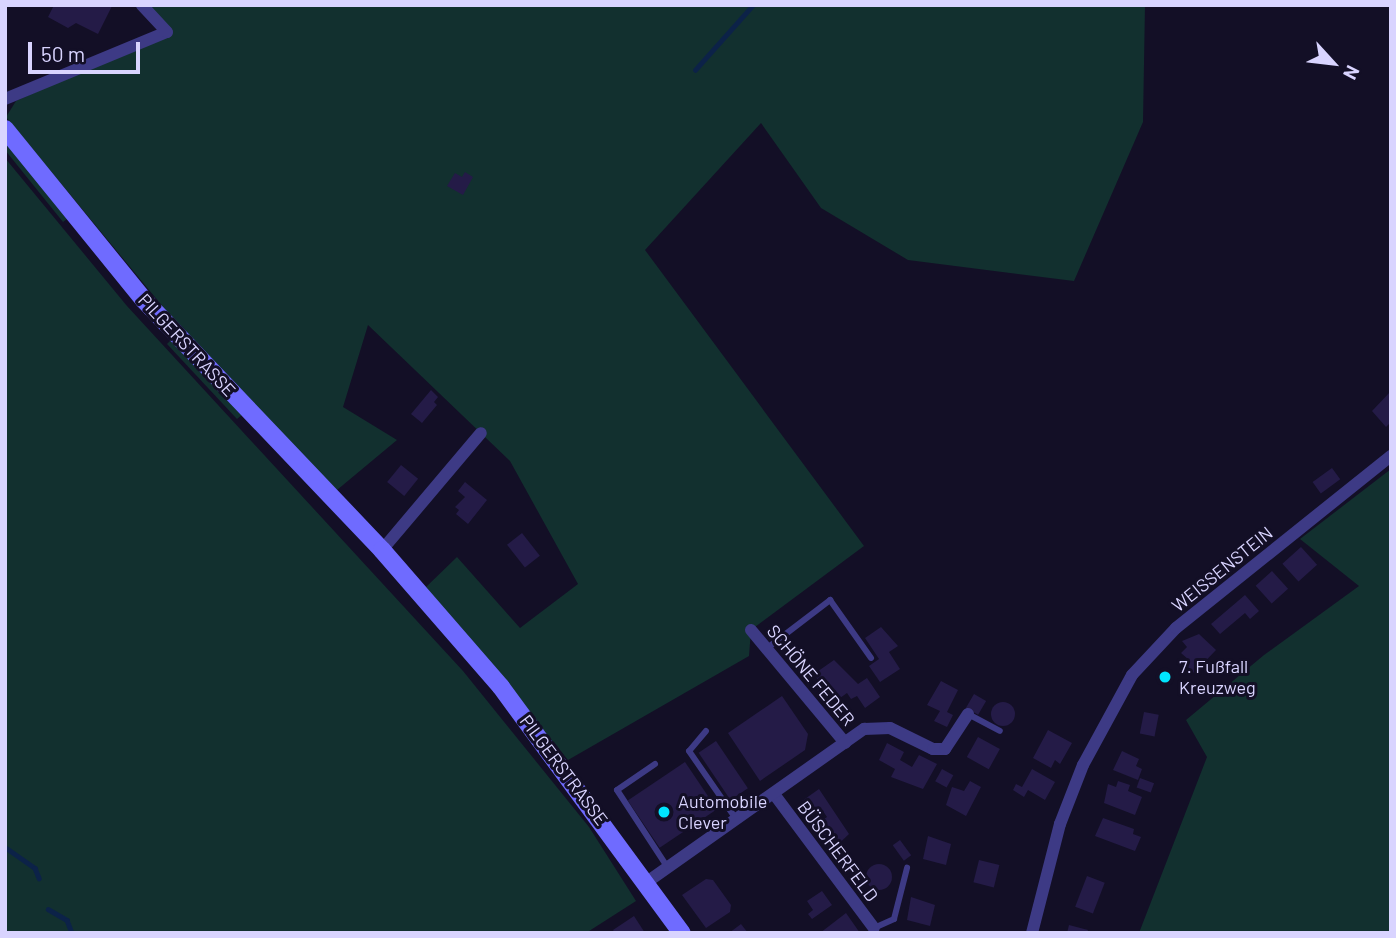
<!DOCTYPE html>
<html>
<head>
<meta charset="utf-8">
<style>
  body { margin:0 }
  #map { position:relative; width:1396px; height:938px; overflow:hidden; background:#130f26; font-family:Barlow,sans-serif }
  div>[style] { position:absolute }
  .green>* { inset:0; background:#12302f }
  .stream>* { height:4.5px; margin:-2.25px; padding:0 2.25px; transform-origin:2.25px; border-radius:2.25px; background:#0c2248 }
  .building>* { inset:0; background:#241b47; transform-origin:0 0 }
  .round { border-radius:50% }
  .service>* { height:6px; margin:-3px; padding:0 3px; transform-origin:3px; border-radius:3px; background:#3d3a85 }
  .minor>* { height:12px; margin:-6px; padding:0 6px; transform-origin:6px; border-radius:6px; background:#3d3a85 }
  .secondary>* { height:18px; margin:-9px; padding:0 9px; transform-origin:9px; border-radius:9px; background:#6f6bff }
  .dots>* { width:19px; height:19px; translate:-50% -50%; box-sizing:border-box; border:4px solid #130f26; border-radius:50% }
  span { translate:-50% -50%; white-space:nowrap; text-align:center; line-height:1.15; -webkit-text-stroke:6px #130f26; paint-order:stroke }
  .street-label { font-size:18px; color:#d9d4ff }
  .poi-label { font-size:18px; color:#d9d4ff }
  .left { translate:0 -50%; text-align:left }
  .frame { position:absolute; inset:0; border:7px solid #d9d4ff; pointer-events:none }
  .north { position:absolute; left:1298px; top:28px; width:70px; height:70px; -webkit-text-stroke:5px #130f26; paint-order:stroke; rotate:117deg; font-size:19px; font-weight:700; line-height:28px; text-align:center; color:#d9d4ff }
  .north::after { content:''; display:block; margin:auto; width:24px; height:32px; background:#d9d4ff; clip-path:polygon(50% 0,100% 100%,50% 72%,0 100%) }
  .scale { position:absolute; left:28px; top:42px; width:112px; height:32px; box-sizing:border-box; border:4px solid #d9d4ff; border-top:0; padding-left:9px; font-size:21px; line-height:24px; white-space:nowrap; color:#d9d4ff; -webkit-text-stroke:5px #130f26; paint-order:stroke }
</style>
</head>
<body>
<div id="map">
  <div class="green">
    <i style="clip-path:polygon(142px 5px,1145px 5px,1143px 122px,1074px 281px,908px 260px,821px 208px,761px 123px,645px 250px,864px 546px,751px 630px,749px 656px,568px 760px,426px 587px,457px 557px,520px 628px,578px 584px,510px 461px,368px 325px,343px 407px,397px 440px,337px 490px,197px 348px,6px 117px,16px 101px,167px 32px)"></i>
    <i style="clip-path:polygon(5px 141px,67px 219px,63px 222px,5px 150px)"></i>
    <i style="clip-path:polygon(5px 158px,127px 306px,463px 671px,589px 827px,636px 901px,586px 933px,5px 933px)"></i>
    <i style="clip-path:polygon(171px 340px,243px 414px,237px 419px,167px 344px)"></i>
    <i style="clip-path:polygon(1391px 469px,1391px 933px,1139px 933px,1207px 757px,1186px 720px,1264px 655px,1359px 586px,1300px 539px)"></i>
  </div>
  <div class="stream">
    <i style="left:695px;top:70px;width:87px;rotate:-48.3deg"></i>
    <i style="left:5px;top:847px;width:37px;rotate:35deg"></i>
    <i style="left:35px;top:868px;width:11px;rotate:68deg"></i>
    <i style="left:48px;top:909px;width:22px;rotate:30deg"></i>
    <i style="left:67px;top:920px;width:14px;rotate:69deg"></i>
  </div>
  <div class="building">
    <i style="clip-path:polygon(54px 5px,110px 5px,112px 6px,98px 34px,76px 23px,68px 28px,48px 17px)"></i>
    <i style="clip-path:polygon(465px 172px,473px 177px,463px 195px,447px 186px,455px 173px,462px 177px)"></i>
    <i style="clip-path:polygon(431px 390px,438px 397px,434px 402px,437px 405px,422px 423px,411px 414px)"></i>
    <i style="clip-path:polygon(1391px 391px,1391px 422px,1386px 427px,1372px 411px)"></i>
    <i style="left:401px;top:465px;width:22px;height:22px;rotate:39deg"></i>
    <i style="left:1332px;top:468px;width:14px;height:24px;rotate:54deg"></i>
    <i style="clip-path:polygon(465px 482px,487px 500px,468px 524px,456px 514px,459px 510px,455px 507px,465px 497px,458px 491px)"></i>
    <i style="left:522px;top:533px;width:29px;height:19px;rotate:52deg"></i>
    <i style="left:1301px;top:547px;width:24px;height:25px;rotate:48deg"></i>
    <i style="left:1272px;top:571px;width:24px;height:22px;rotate:48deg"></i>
    <i style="clip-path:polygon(1245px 595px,1259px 611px,1250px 619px,1245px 613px,1220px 634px,1211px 624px)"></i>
    <i style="clip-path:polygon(881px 627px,898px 646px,889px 652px,900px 669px,880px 682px,869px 666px,879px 659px,865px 638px)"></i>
    <i style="clip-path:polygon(1199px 634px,1216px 650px,1194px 673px,1185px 664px,1189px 660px,1181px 653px,1187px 647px,1182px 641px)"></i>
    <i style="clip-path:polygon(834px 660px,858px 684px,867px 678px,880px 697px,865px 708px,857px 696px,851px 699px,847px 693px,840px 698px,835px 690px,828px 695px,814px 674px)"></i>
    <i style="clip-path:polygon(941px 681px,958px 690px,947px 712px,953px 715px,947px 727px,934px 721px,940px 711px,927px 705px)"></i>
    <i style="left:974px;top:694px;width:14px;height:16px;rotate:30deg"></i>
    <i style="clip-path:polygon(782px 696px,808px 734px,805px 750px,760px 781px,728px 733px)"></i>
    <i class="round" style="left:991px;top:702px;width:24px;height:24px"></i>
    <i style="left:1144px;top:712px;width:15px;height:22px;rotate:11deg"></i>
    <i style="clip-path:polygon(1048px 730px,1072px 743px,1060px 764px,1055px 760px,1051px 768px,1033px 758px)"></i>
    <i style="left:978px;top:737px;width:25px;height:23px;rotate:29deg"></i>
    <i style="left:716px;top:741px;width:57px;height:21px;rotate:56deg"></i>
    <i style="clip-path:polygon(887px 743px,904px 752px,900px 760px,912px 767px,919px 755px,937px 764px,923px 789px,891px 777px,895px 769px,879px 760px)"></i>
    <i style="clip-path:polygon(1122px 751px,1139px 759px,1136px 766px,1142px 769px,1138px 780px,1113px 770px)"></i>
    <i style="left:685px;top:762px;width:57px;height:69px;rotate:56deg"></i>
    <i style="left:942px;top:769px;width:13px;height:14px;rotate:29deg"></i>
    <i style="clip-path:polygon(1032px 769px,1055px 782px,1045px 800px,1028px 790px,1024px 797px,1013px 790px,1016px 784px,1022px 787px)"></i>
    <i style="left:1140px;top:778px;width:15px;height:10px;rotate:20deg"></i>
    <i style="clip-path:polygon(970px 781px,981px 787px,966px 816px,946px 805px,952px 787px,964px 791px)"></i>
    <i style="clip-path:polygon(1118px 781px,1130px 785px,1128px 791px,1142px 797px,1135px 815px,1104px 803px,1108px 784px,1116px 787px)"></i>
    <i style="clip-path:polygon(819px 789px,849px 834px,832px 850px,818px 823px,827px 817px,823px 811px,814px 818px,802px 801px)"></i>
    <i style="clip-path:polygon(1103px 818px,1134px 829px,1133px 834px,1141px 837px,1135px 851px,1095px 836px)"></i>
    <i style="clip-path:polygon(928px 836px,951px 844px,946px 865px,923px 859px)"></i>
    <i style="left:900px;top:840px;width:19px;height:9px;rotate:54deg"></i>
    <i style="left:979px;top:860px;width:21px;height:23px;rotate:14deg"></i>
    <i class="round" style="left:866px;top:864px;width:26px;height:26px"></i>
    <i style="left:1087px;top:876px;width:19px;height:33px;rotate:21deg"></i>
    <i style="clip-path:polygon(706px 879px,713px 880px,731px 905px,730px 912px,706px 928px,682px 895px)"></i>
    <i style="clip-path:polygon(822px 891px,832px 905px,812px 919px,808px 914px,813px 910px,807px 901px)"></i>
    <i style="clip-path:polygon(911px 897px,935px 905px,930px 926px,907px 920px)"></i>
    <i style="clip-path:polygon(846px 913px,860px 933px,820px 933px)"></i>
    <i style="clip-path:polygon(634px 916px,645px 933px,615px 933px,613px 930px)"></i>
    <i style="clip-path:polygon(741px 924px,748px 933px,729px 933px)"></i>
    <i style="clip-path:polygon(1069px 925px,1088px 930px,1087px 933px,1067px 933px)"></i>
  </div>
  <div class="service">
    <i style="left:766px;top:649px;width:81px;rotate:-37.4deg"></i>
    <i style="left:830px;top:600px;width:71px;rotate:54.7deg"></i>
    <i style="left:968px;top:714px;width:36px;rotate:28deg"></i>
    <i style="left:706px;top:731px;width:26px;rotate:130deg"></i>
    <i style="left:689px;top:751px;width:83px;rotate:55.3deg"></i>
    <i style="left:655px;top:764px;width:46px;rotate:145.6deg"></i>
    <i style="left:617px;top:790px;width:93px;rotate:56.8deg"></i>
    <i style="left:874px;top:928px;width:22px;rotate:-24deg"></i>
    <i style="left:894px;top:919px;width:53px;rotate:-75.7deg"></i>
  </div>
  <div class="minor">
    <i style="left:5px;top:99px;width:175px;rotate:-22.5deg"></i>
    <i style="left:167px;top:32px;width:37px;rotate:-133deg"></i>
    <i style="left:382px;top:550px;width:153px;rotate:-49.8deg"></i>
    <i style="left:751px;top:630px;width:147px;rotate:50.2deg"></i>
    <i style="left:774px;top:794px;width:167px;rotate:53.3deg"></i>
    <i style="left:647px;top:882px;width:266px;rotate:-35.2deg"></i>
    <i style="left:864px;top:729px;width:26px;rotate:-2deg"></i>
    <i style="left:890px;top:728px;width:48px;rotate:26deg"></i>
    <i style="left:933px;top:749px;width:12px"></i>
    <i style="left:945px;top:749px;width:42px;rotate:-56.7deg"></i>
    <i style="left:1032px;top:933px;width:113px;rotate:-75.6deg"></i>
    <i style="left:1060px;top:824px;width:63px;rotate:-68.7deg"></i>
    <i style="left:1083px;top:765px;width:102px;rotate:-61.4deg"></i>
    <i style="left:1132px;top:675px;width:64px;rotate:-46.9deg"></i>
    <i style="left:1176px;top:628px;width:275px;rotate:-38.7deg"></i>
  </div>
  <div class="secondary">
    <i style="left:5px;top:129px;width:220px;rotate:50.9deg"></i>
    <i style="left:144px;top:300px;width:345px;rotate:46.4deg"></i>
    <i style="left:382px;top:550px;width:181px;rotate:49deg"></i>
    <i style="left:501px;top:687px;width:305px;rotate:53.7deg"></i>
  </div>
  <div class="dots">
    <i style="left:1165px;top:677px;background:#00e5ff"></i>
    <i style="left:664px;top:812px;background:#00e5ff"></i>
  </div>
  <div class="street-label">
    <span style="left:187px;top:345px;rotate:47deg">PILGERSTRASSE</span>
    <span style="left:1222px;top:569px;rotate:-39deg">WEISSENSTEIN</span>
    <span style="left:811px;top:675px;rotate:50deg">SCHÖNE FEDER</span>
    <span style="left:564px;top:770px;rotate:53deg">PILGERSTRASSE</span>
    <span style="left:838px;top:851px;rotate:53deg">BÜSCHERFELD</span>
  </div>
  <div class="poi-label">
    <span class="left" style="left:1179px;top:677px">7. Fußfall<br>Kreuzweg</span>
    <span class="left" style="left:678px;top:812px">Automobile<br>Clever</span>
  </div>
  <div class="frame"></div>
  <div class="north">N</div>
  <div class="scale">50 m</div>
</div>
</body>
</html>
